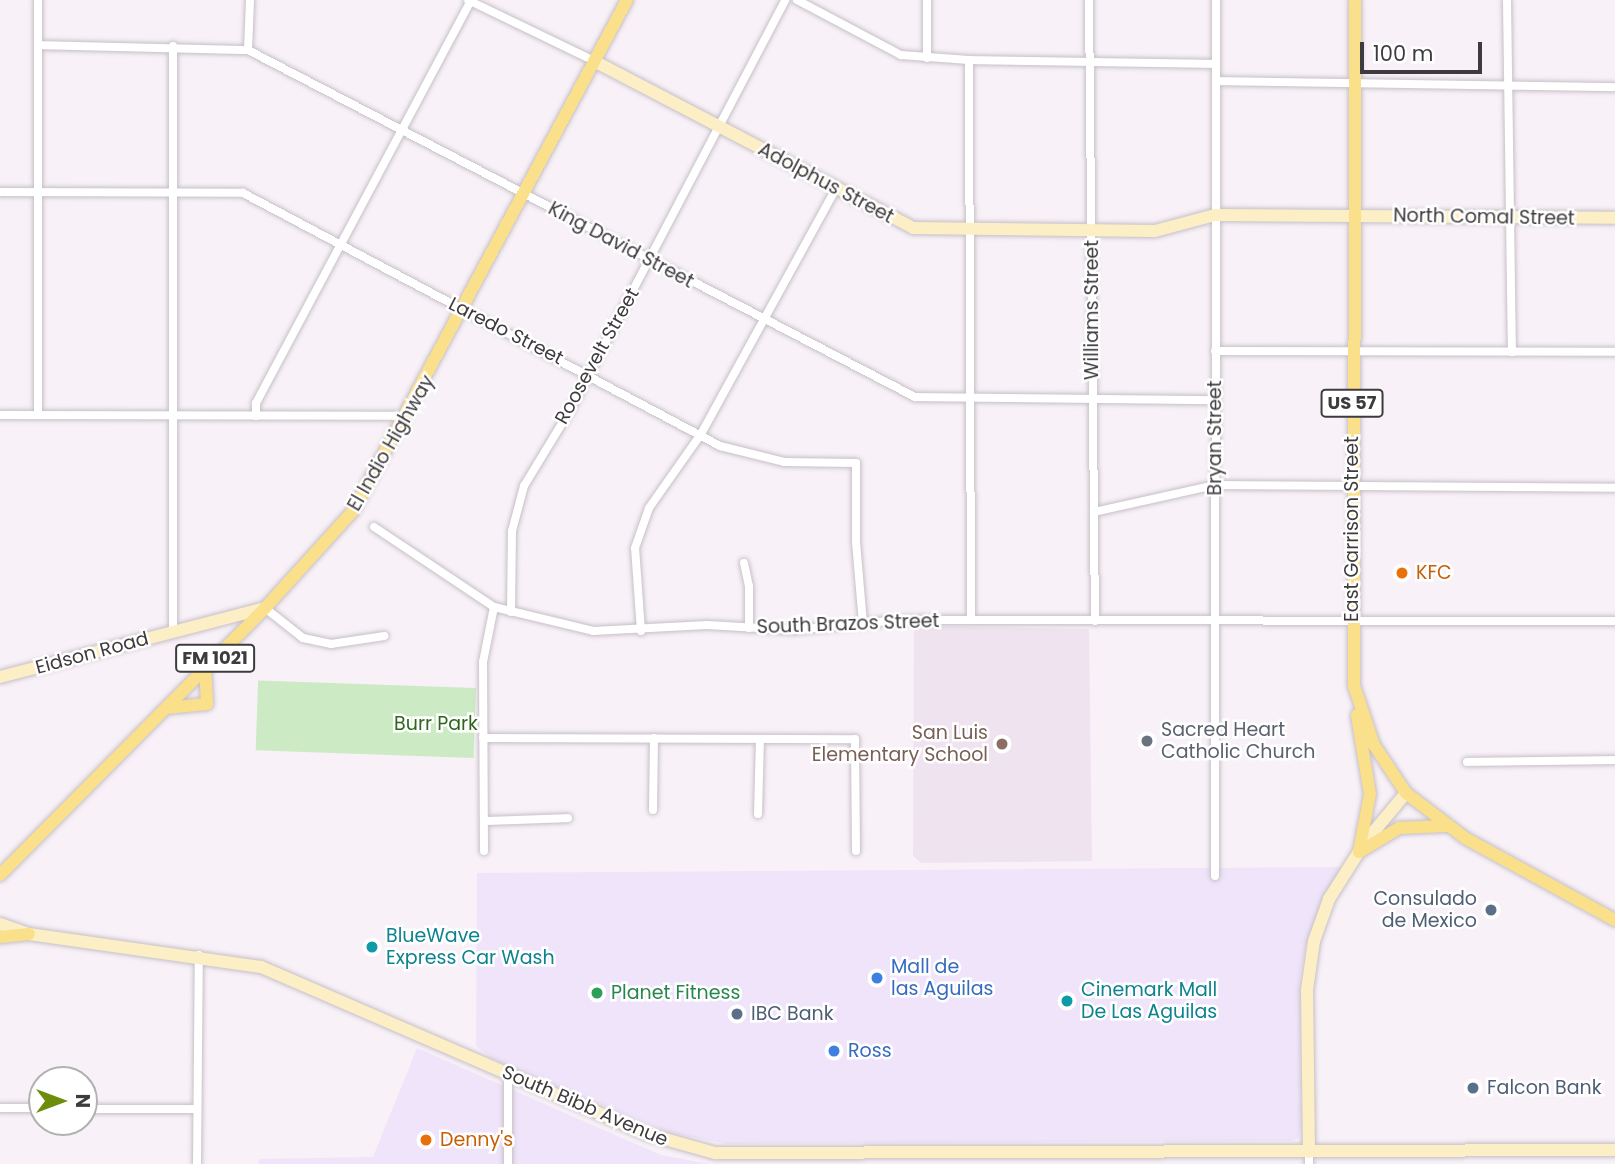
<!DOCTYPE html>
<html>
<head>
<meta charset="utf-8">
<style>
  body { margin:0 }
  #map { position:relative; width:1615px; height:1164px; overflow:hidden; background:#f8f1f8; font-family:Poppins,sans-serif }
  div>[style] { position:absolute }
  .commercial>* { inset:0; background:#efe4f9 }
  .built>* { inset:0; background:#eee3ef }
  .green>* { inset:0; background:#cceac4; transform-origin:0 0 }
  .roads { filter:drop-shadow(0 0 2px #c6c0c7) drop-shadow(0 0 2px #c6c0c7) }
  .street>* { height:8px; margin:-4px; padding:0 4px; transform-origin:4px; border-radius:4px; background:#fff }
  .secondary>* { height:12px; margin:-6px; padding:0 6px; transform-origin:6px; border-radius:6px; background:#fdefc5 }
  .primary>* { height:12px; margin:-6px; padding:0 6px; transform-origin:6px; border-radius:6px; background:#fbe08c }
  .dots>* { width:19px; height:19px; translate:-50% -50%; box-sizing:border-box; border:4px solid #fff; border-radius:50% }
  span { translate:-50% -50%; white-space:nowrap; text-align:center; line-height:1.15; -webkit-text-stroke:5px #fff; paint-order:stroke }
  .shield-label span { padding:2px 5px; background:#fff; border:2px solid; border-radius:5px; -webkit-text-stroke-width:0 }
  .shield-label { font-size:18px; color:#3e3b3e; font-weight:700 }
  .street-label { font-size:19px; color:#3e3b3e }
  .food-label { font-size:19px; color:#c56008 }
  .left { translate:0 -50%; text-align:left }
  .park-label { font-size:19px; color:#2e661d }
  .worship-label { font-size:19px; color:#5b616d }
  .education-label { font-size:19px; color:#785e54 }
  .right { translate:-100% -50%; text-align:right }
  .service-label { font-size:19px; color:#4e5e75 }
  .culture-label { font-size:19px; color:#0d838f }
  .shop-label { font-size:19px; color:#366cbe }
  .leisure-label { font-size:19px; color:#27864d }
  .north { position:absolute; left:28px; top:1066px; width:70px; height:70px; box-sizing:border-box; background:#fff; border:2px solid #b2b1b2; border-radius:50%; rotate:90deg; font-size:19px; font-weight:700; line-height:28px; text-align:center; color:#3e3b3e }
  .north::after { content:''; display:block; margin:auto; width:24px; height:32px; background:#6f8d0c; clip-path:polygon(50% 0,100% 100%,50% 72%,0 100%) }
  .scale { position:absolute; left:1360px; top:42px; width:122px; height:32px; box-sizing:border-box; border:4px solid #3e3b3e; border-top:0; padding-left:9px; font-size:21px; line-height:24px; white-space:nowrap; color:#3e3b3e; -webkit-text-stroke:5px #fff; paint-order:stroke }
</style>
</head>
<body>
<div id="map">
  <div class="commercial">
    <i style="clip-path:polygon(1341px 867px,1306px 945px,1300px 978px,1301px 1128px,1299px 1138px,1291px 1141px,728px 1144px,669px 1133px,491px 1058px,476px 1046px,477px 873px)"></i>
    <i style="clip-path:polygon(417px 1048px,661px 1155px,710px 1164px,259px 1164px,259px 1159px,373px 1157px)"></i>
  </div>
  <div class="built">
    <i style="clip-path:polygon(914px 626px,1089px 629px,1092px 861px,921px 863px,913px 856px)"></i>
  </div>
  <div class="green">
    <i style="left:476px;top:688px;width:70px;height:218px;rotate:92deg"></i>
  </div>
  <div class="roads">
    <div class="street">
      <i style="left:38px;top:0;width:415px;rotate:90deg"></i>
      <i style="left:468px;top:0;width:140px;rotate:25.8deg"></i>
      <i style="left:797px;top:0;width:118px;rotate:27.9deg"></i>
      <i style="left:901px;top:55px;width:68px;rotate:4.2deg"></i>
      <i style="left:969px;top:60px;width:247px;rotate:0.9deg"></i>
      <i style="left:927px;top:0;width:58px;rotate:90deg"></i>
      <i style="left:1089px;top:0;width:621px;rotate:89.45deg"></i>
      <i style="left:1507px;top:0;width:352px;rotate:89.2deg"></i>
      <i style="left:38px;top:45px;width:210px;rotate:1.4deg"></i>
      <i style="left:248px;top:50px;width:752px;rotate:27.49deg"></i>
      <i style="left:915px;top:397px;width:300px;rotate:0.6deg"></i>
      <i style="left:248px;top:50px;width:50px;rotate:-87.7deg"></i>
      <i style="left:969px;top:60px;width:560px;rotate:89.8deg"></i>
      <i style="left:1216px;top:81px;width:399px;rotate:0.9deg"></i>
      <i style="left:0;top:192px;width:243px;rotate:0.2deg"></i>
      <i style="left:243px;top:193px;width:540px;rotate:27.94deg"></i>
      <i style="left:720px;top:446px;width:66px;rotate:14deg"></i>
      <i style="left:784px;top:462px;width:72px;rotate:0.8deg"></i>
      <i style="left:856px;top:463px;width:79px;rotate:90deg"></i>
      <i style="left:856px;top:542px;width:81px;rotate:85.1deg"></i>
      <i style="left:1215px;top:351px;width:400px;rotate:0.1deg"></i>
      <i style="left:0;top:415px;width:395px;rotate:0.1deg"></i>
      <i style="left:395px;top:416px;width:12px;rotate:31deg"></i>
      <i style="left:256px;top:416px;width:13px;rotate:-90deg"></i>
      <i style="left:256px;top:403px;width:457px;rotate:-61.9deg"></i>
      <i style="left:1094px;top:512px;width:124px;rotate:-12.6deg"></i>
      <i style="left:1215px;top:485px;width:400px;rotate:0.4deg"></i>
      <i style="left:374px;top:527px;width:144px;rotate:33.7deg"></i>
      <i style="left:494px;top:607px;width:102px;rotate:13.6deg"></i>
      <i style="left:593px;top:631px;width:114px;rotate:-3deg"></i>
      <i style="left:707px;top:625px;width:87px;rotate:3.3deg"></i>
      <i style="left:794px;top:630px;width:106px;rotate:-5.4deg"></i>
      <i style="left:900px;top:620px;width:715px;rotate:0.08deg"></i>
      <i style="left:744px;top:563px;width:24px;rotate:78deg"></i>
      <i style="left:749px;top:586px;width:42px;rotate:90deg"></i>
      <i style="left:265px;top:608px;width:48px;rotate:38.3deg"></i>
      <i style="left:303px;top:638px;width:29px;rotate:12deg"></i>
      <i style="left:331px;top:644px;width:54px;rotate:-8.6deg"></i>
      <i style="left:511px;top:612px;width:81px;rotate:-89.3deg"></i>
      <i style="left:512px;top:531px;width:47px;rotate:-75.1deg"></i>
      <i style="left:524px;top:486px;width:87px;rotate:-58.7deg"></i>
      <i style="left:569px;top:412px;width:465px;rotate:-62.3deg"></i>
      <i style="left:173px;top:631px;width:585px;rotate:-90deg"></i>
      <i style="left:641px;top:631px;width:83px;rotate:-94.1deg"></i>
      <i style="left:635px;top:548px;width:42px;rotate:-70.7deg"></i>
      <i style="left:649px;top:508px;width:90px;rotate:-54.9deg"></i>
      <i style="left:701px;top:434px;width:281px;rotate:-61.2deg"></i>
      <i style="left:483px;top:738px;width:372px;rotate:0.2deg"></i>
      <i style="left:855px;top:739px;width:112px;rotate:89.5deg"></i>
      <i style="left:1467px;top:762px;width:148px;rotate:-0.8deg"></i>
      <i style="left:653px;top:810px;width:72px;rotate:-89.2deg"></i>
      <i style="left:758px;top:814px;width:75px;rotate:-88.5deg"></i>
      <i style="left:484px;top:821px;width:84px;rotate:-2deg"></i>
      <i style="left:484px;top:851px;width:189px;rotate:-90.3deg"></i>
      <i style="left:483px;top:662px;width:56px;rotate:-78.7deg"></i>
      <i style="left:1215px;top:876px;width:876px;rotate:-89.93deg"></i>
      <i style="left:0;top:1108px;width:42px"></i>
      <i style="left:84px;top:1109px;width:113px"></i>
      <i style="left:197px;top:1164px;width:209px;rotate:-89.5deg"></i>
      <i style="left:508px;top:1164px;width:90px;rotate:-90deg"></i>
      <i style="left:1309px;top:1164px;width:12px;rotate:-90deg"></i>
    </div>
    <div class="secondary">
      <i style="left:594px;top:61px;width:360px;rotate:27.6deg"></i>
      <i style="left:913px;top:228px;width:242px;rotate:0.7deg"></i>
      <i style="left:1155px;top:231px;width:62px;rotate:-14.9deg"></i>
      <i style="left:1215px;top:215px;width:400px;rotate:0.4deg"></i>
      <i style="left:0;top:677px;width:274px;rotate:-14.6deg"></i>
      <i style="left:0;top:924px;width:31px;rotate:19deg"></i>
      <i style="left:29px;top:934px;width:234px;rotate:8.1deg"></i>
      <i style="left:261px;top:967px;width:421px;rotate:23.4deg"></i>
      <i style="left:647px;top:1134px;width:71px;rotate:15.6deg"></i>
      <i style="left:715px;top:1153px;width:900px;rotate:-0.19deg"></i>
      <i style="left:1309px;top:1152px;width:162px;rotate:-90.7deg"></i>
      <i style="left:1307px;top:990px;width:49px;rotate:-81.9deg"></i>
      <i style="left:1314px;top:941px;width:45px;rotate:-70.3deg"></i>
      <i style="left:1329px;top:899px;width:67px;rotate:-57.7deg"></i>
      <i style="left:1365px;top:842px;width:64px;rotate:-50.1deg"></i>
    </div>
    <div class="primary">
      <i style="left:1355px;top:0;width:686px;rotate:90.08deg"></i>
      <i style="left:1354px;top:686px;width:62px;rotate:71.3deg"></i>
      <i style="left:1374px;top:745px;width:58px;rotate:56.3deg"></i>
      <i style="left:1406px;top:793px;width:74px;rotate:37.3deg"></i>
      <i style="left:1465px;top:838px;width:171px;rotate:28.7deg"></i>
      <i style="left:166px;top:708px;width:41px;rotate:-5.6deg"></i>
      <i style="left:207px;top:704px;width:37px;rotate:-93deg"></i>
      <i style="left:1357px;top:715px;width:80px;rotate:80.7deg"></i>
      <i style="left:1370px;top:794px;width:59px;rotate:100.7deg"></i>
      <i style="left:1359px;top:852px;width:47px;rotate:-31deg"></i>
      <i style="left:1399px;top:828px;width:46px;rotate:-2.5deg"></i>
      <i style="left:0;top:875px;width:376px;rotate:-45.2deg"></i>
      <i style="left:265px;top:608px;width:131px;rotate:-47.8deg"></i>
      <i style="left:353px;top:511px;width:580px;rotate:-61.8deg"></i>
      <i style="left:0;top:937px;width:29px;rotate:-6deg"></i>
    </div>
  </div>
  <div class="dots">
    <i style="left:1402px;top:573px;background:#e8710a"></i>
    <i style="left:1147px;top:741px;background:#6b7280"></i>
    <i style="left:1002px;top:744px;background:#8d6e63"></i>
    <i style="left:1491px;top:910px;background:#5c6f8a"></i>
    <i style="left:372px;top:947px;background:#0f9aa8"></i>
    <i style="left:877px;top:978px;background:#3f7fe0"></i>
    <i style="left:597px;top:993px;background:#2e9e5b"></i>
    <i style="left:1067px;top:1001px;background:#0f9aa8"></i>
    <i style="left:737px;top:1014px;background:#5c6f8a"></i>
    <i style="left:834px;top:1051px;background:#3f7fe0"></i>
    <i style="left:1473px;top:1088px;background:#5c6f8a"></i>
    <i style="left:426px;top:1140px;background:#e8710a"></i>
  </div>
  <div class="shield-label">
    <span style="left:1352px;top:403px">US 57</span>
    <span style="left:215px;top:658px">FM 1021</span>
  </div>
  <div class="street-label">
    <span style="left:826px;top:183px;rotate:28deg">Adolphus Street</span>
    <span style="left:1484px;top:217px;rotate:1deg">North Comal Street</span>
    <span style="left:621px;top:245px;rotate:28deg">King David Street</span>
    <span style="left:1092px;top:310px;rotate:-90deg">Williams Street</span>
    <span style="left:506px;top:331px;rotate:27deg">Laredo Street</span>
    <span style="left:597px;top:356px;rotate:-61deg">Roosevelt Street</span>
    <span style="left:1215px;top:438px;rotate:-90deg">Bryan Street</span>
    <span style="left:391px;top:443px;rotate:-60deg">El Indio Highway</span>
    <span style="left:1352px;top:529px;rotate:-90deg">East Garrison Street</span>
    <span style="left:848px;top:624px;rotate:-2deg">South Brazos Street</span>
    <span style="left:92px;top:653px;rotate:-15deg">Eidson Road</span>
    <span style="left:585px;top:1106px;rotate:23deg">South Bibb Avenue</span>
  </div>
  <div class="food-label">
    <span class="left" style="left:1416px;top:573px">KFC</span>
    <span class="left" style="left:440px;top:1140px">Denny's</span>
  </div>
  <div class="park-label">
    <span style="left:436px;top:724px">Burr Park</span>
  </div>
  <div class="worship-label">
    <span class="left" style="left:1161px;top:741px">Sacred Heart<br>Catholic Church</span>
  </div>
  <div class="education-label">
    <span class="right" style="left:988px;top:744px">San Luis<br>Elementary School</span>
  </div>
  <div class="service-label">
    <span class="right" style="left:1477px;top:910px">Consulado<br>de Mexico</span>
    <span class="left" style="left:751px;top:1014px">IBC Bank</span>
    <span class="left" style="left:1487px;top:1088px">Falcon Bank</span>
  </div>
  <div class="culture-label">
    <span class="left" style="left:386px;top:947px">BlueWave<br>Express Car Wash</span>
    <span class="left" style="left:1081px;top:1001px">Cinemark Mall<br>De Las Aguilas</span>
  </div>
  <div class="shop-label">
    <span class="left" style="left:891px;top:978px">Mall de<br>las Aguilas</span>
    <span class="left" style="left:848px;top:1051px">Ross</span>
  </div>
  <div class="leisure-label">
    <span class="left" style="left:611px;top:993px">Planet Fitness</span>
  </div>
  <div class="north">N</div>
  <div class="scale">100 m</div>
</div>
</body>
</html>
